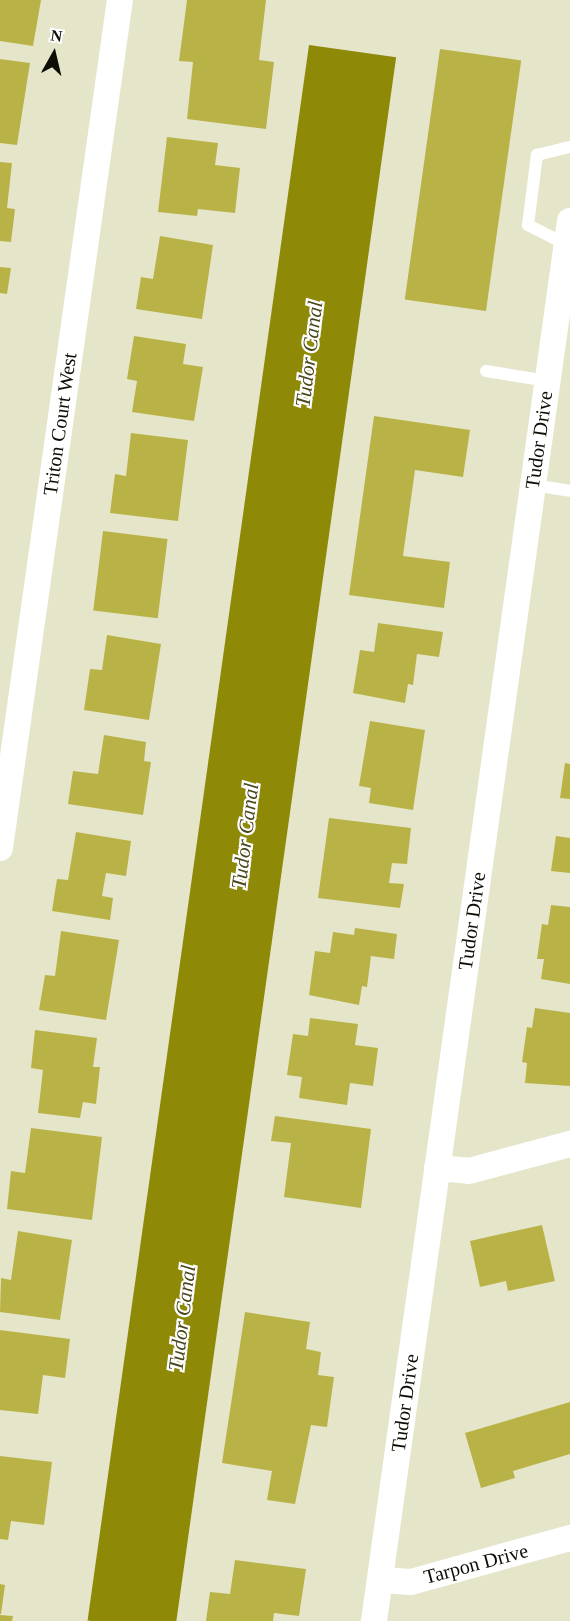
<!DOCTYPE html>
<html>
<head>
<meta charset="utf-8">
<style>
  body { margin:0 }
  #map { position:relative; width:570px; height:1621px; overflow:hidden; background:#e5e5ca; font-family:Georgia,serif }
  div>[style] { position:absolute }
  .water>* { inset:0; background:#8f8908; transform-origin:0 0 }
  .building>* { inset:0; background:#b9b347; transform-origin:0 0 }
  .lane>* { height:12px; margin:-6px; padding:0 6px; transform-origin:6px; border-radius:6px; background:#fff }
  .street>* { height:26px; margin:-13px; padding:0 13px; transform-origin:13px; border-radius:13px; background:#fff }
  span { translate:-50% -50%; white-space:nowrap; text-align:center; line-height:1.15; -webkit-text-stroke:4.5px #fff; paint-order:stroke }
  .street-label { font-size:20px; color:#0e0e06 }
  .water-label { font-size:21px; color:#48461a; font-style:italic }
  .north { position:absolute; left:24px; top:24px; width:60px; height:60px; -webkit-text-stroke:4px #fff; paint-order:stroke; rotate:8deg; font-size:16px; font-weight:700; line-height:24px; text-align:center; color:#0e0e06 }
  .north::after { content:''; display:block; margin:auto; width:21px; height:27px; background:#0e0e06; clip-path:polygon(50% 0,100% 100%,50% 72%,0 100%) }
</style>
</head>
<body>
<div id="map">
  <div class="water">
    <i style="left:309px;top:45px;width:88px;height:1591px;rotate:8deg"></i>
  </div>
  <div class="building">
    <i style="clip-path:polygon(0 0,41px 0,33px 46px,0 41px)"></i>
    <i style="clip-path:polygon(187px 0,266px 0,259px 60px,274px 62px,266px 129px,187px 119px,193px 62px,179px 61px)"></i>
    <i style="left:440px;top:49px;width:82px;height:253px;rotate:8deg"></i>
    <i style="clip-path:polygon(0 59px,30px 63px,17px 145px,0 143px)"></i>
    <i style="clip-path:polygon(167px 137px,218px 143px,215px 165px,240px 168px,235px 213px,198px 209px,197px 216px,158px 212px)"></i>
    <i style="clip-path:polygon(0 162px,12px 163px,7px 208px,15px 209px,11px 242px,0 241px)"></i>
    <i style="clip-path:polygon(160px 236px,213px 245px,202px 319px,136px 309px,141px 277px,153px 279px)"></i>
    <i style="clip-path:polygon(0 267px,11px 268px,7px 294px,0 293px)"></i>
    <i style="clip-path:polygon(134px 336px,186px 344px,183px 364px,203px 367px,194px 421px,132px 412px,137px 381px,127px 379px)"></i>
    <i style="clip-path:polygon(374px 416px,470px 430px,463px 477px,415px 470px,403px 556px,450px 562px,444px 608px,349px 595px)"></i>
    <i style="clip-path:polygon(131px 433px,188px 440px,178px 521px,110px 513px,115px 474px,126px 476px)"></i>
    <i style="left:103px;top:531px;width:65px;height:80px;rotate:7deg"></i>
    <i style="clip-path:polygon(378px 623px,443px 632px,439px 657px,417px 654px,413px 685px,408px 684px,405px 703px,353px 693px,360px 650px,374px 652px)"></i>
    <i style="clip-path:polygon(107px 635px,161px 644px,149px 720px,84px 710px,90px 669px,102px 670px)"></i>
    <i style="clip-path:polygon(370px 721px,425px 730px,413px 810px,369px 803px,371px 788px,359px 786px)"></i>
    <i style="clip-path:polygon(104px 735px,146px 742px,144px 761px,151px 762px,143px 815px,68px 804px,73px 771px,98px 774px)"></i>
    <i style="clip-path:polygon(565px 763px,570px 764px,570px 799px,560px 798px)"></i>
    <i style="clip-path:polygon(329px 818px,411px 828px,407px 864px,392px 863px,389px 883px,404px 884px,400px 908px,318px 898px)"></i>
    <i style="clip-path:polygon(76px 832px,131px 841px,126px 876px,106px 873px,102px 896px,113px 898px,110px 920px,52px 911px,57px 879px,68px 880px)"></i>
    <i style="clip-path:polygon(556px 836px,570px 838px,570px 873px,551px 871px)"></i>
    <i style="clip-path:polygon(551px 905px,570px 907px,570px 984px,541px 979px,544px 959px,537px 959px,542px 924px,548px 925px)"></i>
    <i style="clip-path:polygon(355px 928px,397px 934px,394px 959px,371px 956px,367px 987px,362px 986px,359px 1005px,309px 995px,315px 951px,330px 953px,333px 932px,354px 935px)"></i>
    <i style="clip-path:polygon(61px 931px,119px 940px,106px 1020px,39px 1010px,45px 975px,55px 976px)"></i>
    <i style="clip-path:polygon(535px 1008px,570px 1013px,570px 1086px,525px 1083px,527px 1063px,522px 1062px,527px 1027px,532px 1028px)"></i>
    <i style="clip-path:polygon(310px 1018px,358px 1024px,355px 1045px,378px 1048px,373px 1086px,350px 1083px,347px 1105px,299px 1098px,302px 1077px,287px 1075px,293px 1034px,308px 1036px)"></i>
    <i style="clip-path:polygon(35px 1030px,97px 1038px,93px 1067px,100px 1067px,96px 1104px,83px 1102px,80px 1118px,38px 1113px,43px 1070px,31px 1068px)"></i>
    <i style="clip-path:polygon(275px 1116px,371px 1129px,361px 1208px,284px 1197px,291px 1143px,271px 1141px)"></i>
    <i style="clip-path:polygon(31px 1128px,102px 1137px,92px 1220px,7px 1209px,11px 1171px,25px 1173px)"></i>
    <i style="clip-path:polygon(542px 1225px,555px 1281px,508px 1291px,506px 1281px,480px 1287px,470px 1241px)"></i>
    <i style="clip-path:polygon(18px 1231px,72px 1240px,60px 1320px,0 1312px,1px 1278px,11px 1280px)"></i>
    <i style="clip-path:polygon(245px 1312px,310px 1322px,306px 1349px,321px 1352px,318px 1375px,334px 1377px,327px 1427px,311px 1425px,295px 1504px,267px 1500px,272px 1471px,222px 1463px)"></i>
    <i style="clip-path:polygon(0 1330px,70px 1339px,65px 1378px,43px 1375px,38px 1414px,0 1410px)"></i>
    <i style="clip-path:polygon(570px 1402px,570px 1454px,513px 1471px,515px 1478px,481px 1488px,465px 1433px)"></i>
    <i style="clip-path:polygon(0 1456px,52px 1462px,44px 1525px,11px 1521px,8px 1540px,0 1539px)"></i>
    <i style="clip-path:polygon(235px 1560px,306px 1569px,299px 1616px,274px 1613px,273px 1621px,206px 1621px,210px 1592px,230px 1594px)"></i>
    <i style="clip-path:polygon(0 1584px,5px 1585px,1px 1614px,0 1614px)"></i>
    <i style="clip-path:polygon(0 1615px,13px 1616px,12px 1621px,0 1621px)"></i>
  </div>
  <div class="lane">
    <i style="left:567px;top:245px;width:44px;rotate:-152.9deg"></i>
    <i style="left:528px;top:225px;width:71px;rotate:-82.7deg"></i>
    <i style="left:537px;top:155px;width:34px;rotate:-14deg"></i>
    <i style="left:486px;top:371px;width:63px;rotate:9.2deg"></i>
    <i style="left:533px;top:485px;width:37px;rotate:9deg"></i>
  </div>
  <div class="street">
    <i style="left:0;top:848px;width:856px;rotate:-81.95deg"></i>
    <i style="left:437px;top:1168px;width:32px;rotate:5deg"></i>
    <i style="left:469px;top:1171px;width:105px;rotate:-15deg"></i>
    <i style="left:381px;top:1580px;width:30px;rotate:4deg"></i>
    <i style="left:411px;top:1582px;width:165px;rotate:-15.5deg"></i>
    <i style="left:374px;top:1621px;width:1414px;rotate:-82.03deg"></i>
  </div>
  <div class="street-label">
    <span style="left:60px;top:424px;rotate:-82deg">Triton Court West</span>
    <span style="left:539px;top:440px;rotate:-82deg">Tudor Drive</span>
    <span style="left:472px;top:921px;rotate:-82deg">Tudor Drive</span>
    <span style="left:405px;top:1403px;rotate:-82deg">Tudor Drive</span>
    <span style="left:476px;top:1564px;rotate:-15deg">Tarpon Drive</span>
  </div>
  <div class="water-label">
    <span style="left:309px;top:354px;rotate:-83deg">Tudor Canal</span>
    <span style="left:245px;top:836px;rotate:-83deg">Tudor Canal</span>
    <span style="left:182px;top:1318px;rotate:-83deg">Tudor Canal</span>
  </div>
  <div class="north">N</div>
</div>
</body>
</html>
